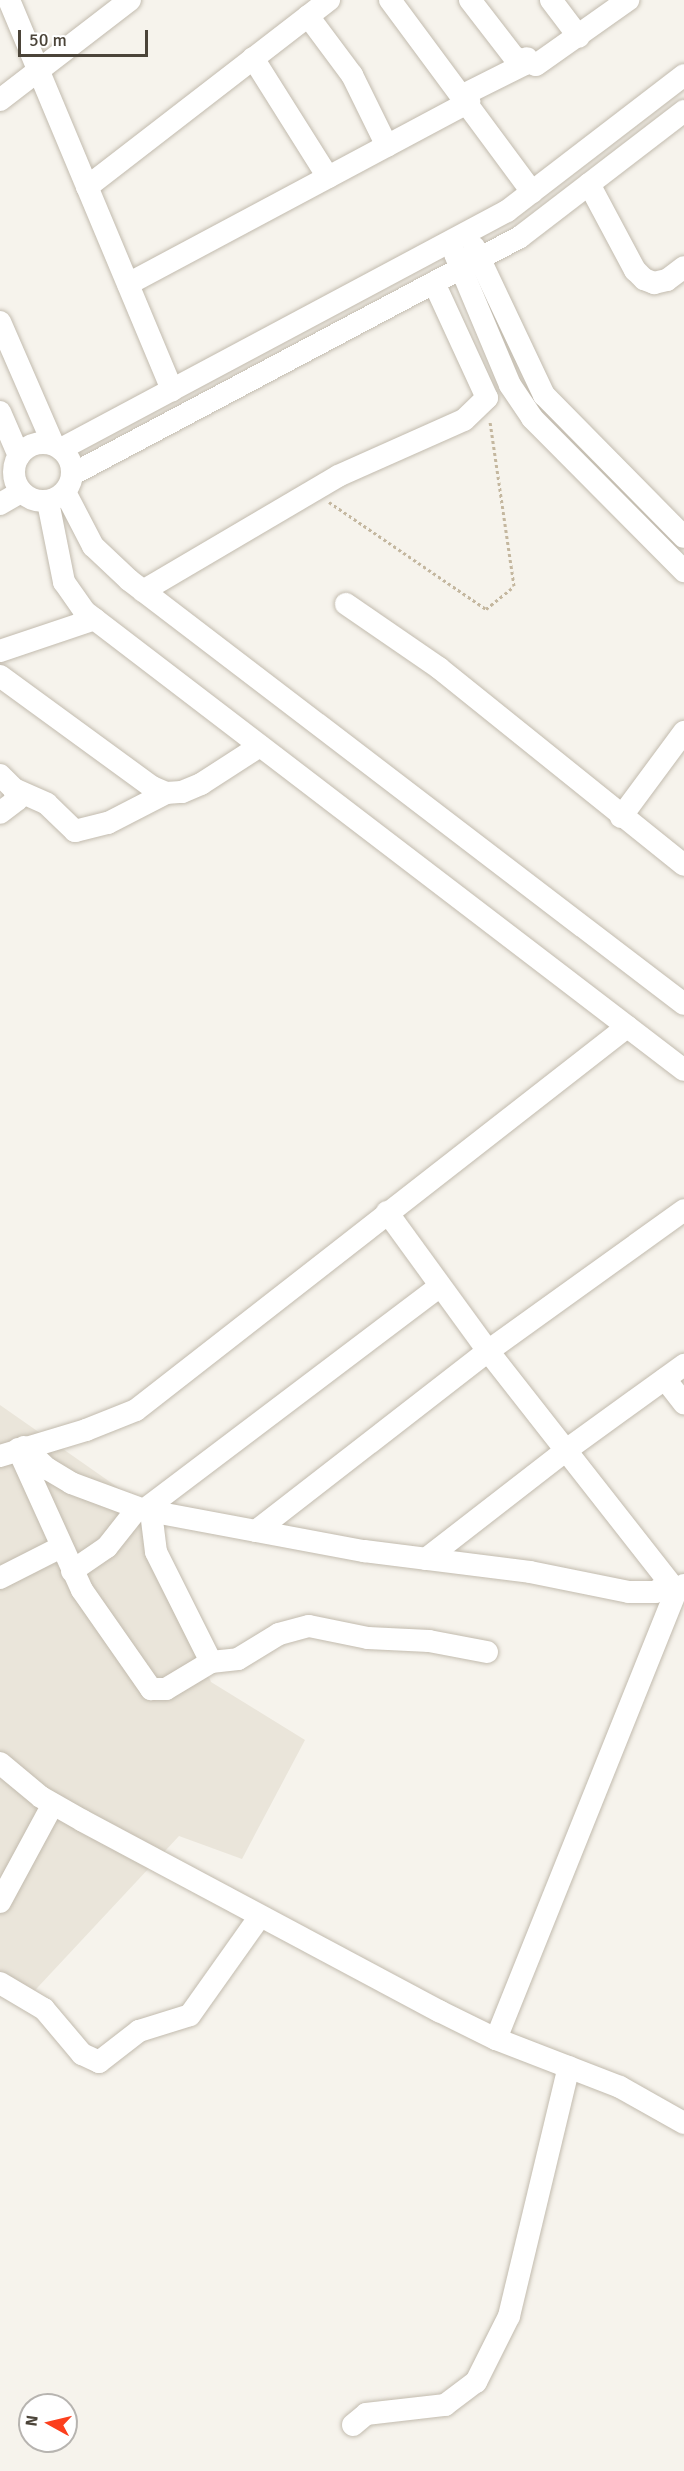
<!DOCTYPE html>
<html>
<head>
<meta charset="utf-8">
<style>
  body { margin:0 }
  #map { position:relative; width:684px; height:2471px; overflow:hidden; background:#f6f3ec; font-family:Signika,sans-serif }
  div>[style] { position:absolute }
  .residential>* { inset:0; background:#eae5da }
  .path>* { height:3px; margin-top:-1.5px; transform-origin:0; background:repeating-linear-gradient(90deg,#c4b79f 0 3px,transparent 0 6px) }
  .roads { filter:drop-shadow(0 0 2px #c2bbae) drop-shadow(0 0 2px #c2bbae) }
  .minor>* { height:22px; margin:-11px; padding:0 11px; transform-origin:11px; border-radius:11px; background:#fff }
  .minor>.ring { margin:-11px; padding:0; box-sizing:content-box; background:none; border:22px solid #fff; border-radius:50% }
  span { translate:-50% -50%; white-space:nowrap; text-align:center; line-height:1.15; -webkit-text-stroke:5px #fff; paint-order:stroke }
  .north { position:absolute; left:18px; top:2393px; width:60px; height:60px; box-sizing:border-box; background:#fff; border:2px solid #b7b4b0; border-radius:50%; rotate:278deg; font-size:16px; font-weight:700; line-height:24px; text-align:center; color:#4b4439 }
  .north::after { content:''; display:block; margin:auto; width:21px; height:27px; background:#fc3f1d; clip-path:polygon(50% 0,100% 100%,50% 72%,0 100%) }
  .scale { position:absolute; left:18px; top:30px; width:130px; height:27px; box-sizing:border-box; border:3px solid #4b4439; border-top:0; padding-left:8px; font-size:18px; line-height:21px; white-space:nowrap; color:#4b4439; -webkit-text-stroke:4px #fff; paint-order:stroke }
</style>
</head>
<body>
<div id="map">
  <div class="residential">
    <i style="clip-path:polygon(0 1405px,143px 1505px,211px 1682px,305px 1740px,242px 1859px,179px 1836px,24px 2002px,0 1987px)"></i>
  </div>
  <div class="path">
    <i style="left:329px;top:502px;width:190px;rotate:34.3deg"></i>
    <i style="left:486px;top:609px;width:36px;rotate:-39deg"></i>
    <i style="left:514px;top:586px;width:167px;rotate:-98.3deg"></i>
  </div>
  <div class="roads">
    <div class="minor">
      <i style="left:9px;top:0;width:423px;rotate:67.3deg"></i>
      <i style="left:390px;top:0;width:239px;rotate:53.5deg"></i>
      <i style="left:470px;top:0;width:72px;rotate:52.3deg"></i>
      <i style="left:514px;top:57px;width:23px;rotate:20deg"></i>
      <i style="left:536px;top:65px;width:113px;rotate:-35.2deg"></i>
      <i style="left:551px;top:0;width:46px;rotate:52.9deg"></i>
      <i style="left:308px;top:16px;width:74px;rotate:53.3deg"></i>
      <i style="left:352px;top:75px;width:79px;rotate:63.8deg"></i>
      <i style="left:253px;top:58px;width:141px;rotate:57.8deg"></i>
      <i style="left:463px;top:95px;width:69px;rotate:-26.6deg"></i>
      <i style="left:525px;top:64px;width:6px;rotate:-72deg"></i>
      <i style="left:0;top:100px;width:164px;rotate:-37.6deg"></i>
      <i style="left:589px;top:184px;width:98px;rotate:61.9deg"></i>
      <i style="left:635px;top:270px;width:13px;rotate:45deg"></i>
      <i style="left:644px;top:279px;width:11px;rotate:22deg"></i>
      <i style="left:654px;top:283px;width:13px;rotate:-13deg"></i>
      <i style="left:667px;top:280px;width:21px;rotate:-37deg"></i>
      <i style="left:87px;top:187px;width:306px;rotate:-37.7deg"></i>
      <i style="left:474px;top:247px;width:164px;rotate:64.7deg"></i>
      <i style="left:544px;top:395px;width:199px;rotate:45.4deg"></i>
      <i style="left:455px;top:254px;width:142px;rotate:67.2deg"></i>
      <i style="left:510px;top:385px;width:40px;rotate:56deg"></i>
      <i style="left:532px;top:418px;width:216px;rotate:45.2deg"></i>
      <i style="left:128px;top:284px;width:387px;rotate:-28.1deg"></i>
      <i style="left:0;top:322px;width:133px;rotate:66.5deg"></i>
      <i style="left:0;top:412px;width:48px;rotate:66.6deg"></i>
      <i class="ring" style="left:14px;top:443px;width:36px;height:36px"></i>
      <i style="left:61px;top:449px;width:506px;rotate:-28.09deg"></i>
      <i style="left:507px;top:211px;width:223px;rotate:-37.5deg"></i>
      <i style="left:73px;top:474px;width:506px;rotate:-27.93deg"></i>
      <i style="left:520px;top:237px;width:207px;rotate:-37.5deg"></i>
      <i style="left:65px;top:492px;width:61px;rotate:62.6deg"></i>
      <i style="left:93px;top:546px;width:50px;rotate:43.4deg"></i>
      <i style="left:129px;top:580px;width:698px;rotate:37.38deg"></i>
      <i style="left:48px;top:502px;width:82px;rotate:78.7deg"></i>
      <i style="left:64px;top:582px;width:35px;rotate:55deg"></i>
      <i style="left:84px;top:611px;width:755px;rotate:37.42deg"></i>
      <i style="left:0;top:504px;width:24px;rotate:-30deg"></i>
      <i style="left:143px;top:591px;width:226px;rotate:-30.5deg"></i>
      <i style="left:338px;top:476px;width:138px;rotate:-24deg"></i>
      <i style="left:464px;top:420px;width:32px;rotate:-44deg"></i>
      <i style="left:487px;top:398px;width:127px;rotate:-114.7deg"></i>
      <i style="left:346px;top:604px;width:113px;rotate:34.5deg"></i>
      <i style="left:439px;top:668px;width:314px;rotate:38.8deg"></i>
      <i style="left:0;top:651px;width:100px;rotate:-18.6deg"></i>
      <i style="left:0;top:676px;width:188px;rotate:36.1deg"></i>
      <i style="left:152px;top:787px;width:15px;rotate:23deg"></i>
      <i style="left:166px;top:793px;width:16px;rotate:-4deg"></i>
      <i style="left:182px;top:792px;width:21px;rotate:-23deg"></i>
      <i style="left:201px;top:784px;width:70px;rotate:-32.8deg"></i>
      <i style="left:0;top:775px;width:20px;rotate:45deg"></i>
      <i style="left:14px;top:789px;width:11px;rotate:75deg"></i>
      <i style="left:17px;top:800px;width:21px;rotate:143deg"></i>
      <i style="left:14px;top:789px;width:36px;rotate:24deg"></i>
      <i style="left:47px;top:804px;width:39px;rotate:44deg"></i>
      <i style="left:75px;top:831px;width:34px;rotate:-14deg"></i>
      <i style="left:108px;top:823px;width:65px;rotate:-27.3deg"></i>
      <i style="left:621px;top:817px;width:106px;rotate:-53.5deg"></i>
      <i style="left:387px;top:1212px;width:172px;rotate:54deg"></i>
      <i style="left:488px;top:1351px;width:305px;rotate:51.9deg"></i>
      <i style="left:665px;top:1379px;width:31px;rotate:52deg"></i>
      <i style="left:24px;top:1447px;width:33px;rotate:43deg"></i>
      <i style="left:48px;top:1469px;width:27px;rotate:31deg"></i>
      <i style="left:71px;top:1483px;width:78px;rotate:20.3deg"></i>
      <i style="left:144px;top:1510px;width:224px;rotate:10.6deg"></i>
      <i style="left:364px;top:1551px;width:167px;rotate:7.2deg"></i>
      <i style="left:530px;top:1572px;width:101px;rotate:11.4deg"></i>
      <i style="left:629px;top:1592px;width:26px"></i>
      <i style="left:655px;top:1592px;width:17px;rotate:-31deg"></i>
      <i style="left:18px;top:1449px;width:155px;rotate:65.6deg"></i>
      <i style="left:82px;top:1590px;width:121px;rotate:55.1deg"></i>
      <i style="left:151px;top:1689px;width:15px"></i>
      <i style="left:166px;top:1689px;width:52px;rotate:-31deg"></i>
      <i style="left:211px;top:1662px;width:27px;rotate:-6deg"></i>
      <i style="left:238px;top:1659px;width:48px;rotate:-31.4deg"></i>
      <i style="left:279px;top:1634px;width:31px;rotate:-15deg"></i>
      <i style="left:309px;top:1626px;width:60px;rotate:11.5deg"></i>
      <i style="left:368px;top:1638px;width:61px;rotate:2.8deg"></i>
      <i style="left:429px;top:1641px;width:59px;rotate:10.7deg"></i>
      <i style="left:0;top:1456px;width:90px;rotate:-16.8deg"></i>
      <i style="left:86px;top:1430px;width:54px;rotate:-21.8deg"></i>
      <i style="left:136px;top:1410px;width:623px;rotate:-37.96deg"></i>
      <i style="left:144px;top:1510px;width:371px;rotate:-37.1deg"></i>
      <i style="left:151px;top:1512px;width:40px;rotate:82.9deg"></i>
      <i style="left:156px;top:1552px;width:123px;rotate:63.4deg"></i>
      <i style="left:256px;top:1531px;width:294px;rotate:-37.8deg"></i>
      <i style="left:488px;top:1351px;width:241px;rotate:-35.7deg"></i>
      <i style="left:426px;top:1559px;width:176px;rotate:-37.8deg"></i>
      <i style="left:565px;top:1451px;width:147px;rotate:-35.9deg"></i>
      <i style="left:72px;top:1571px;width:42px;rotate:-34.4deg"></i>
      <i style="left:107px;top:1547px;width:48px;rotate:-51.7deg"></i>
      <i style="left:0;top:1578px;width:68px;rotate:-26.9deg"></i>
      <i style="left:0;top:1763px;width:53px;rotate:39.7deg"></i>
      <i style="left:41px;top:1797px;width:48px;rotate:29.7deg"></i>
      <i style="left:83px;top:1821px;width:404px;rotate:28.1deg"></i>
      <i style="left:439px;top:2011px;width:64px;rotate:26.2deg"></i>
      <i style="left:496px;top:2039px;width:133px;rotate:21.2deg"></i>
      <i style="left:620px;top:2087px;width:73px;rotate:29.4deg"></i>
      <i style="left:0;top:1902px;width:111px;rotate:-61.6deg"></i>
      <i style="left:0;top:1983px;width:51px;rotate:30.6deg"></i>
      <i style="left:44px;top:2009px;width:59px;rotate:49.8deg"></i>
      <i style="left:82px;top:2054px;width:19px;rotate:25deg"></i>
      <i style="left:99px;top:2062px;width:51px;rotate:-37.8deg"></i>
      <i style="left:139px;top:2031px;width:53px;rotate:-17.4deg"></i>
      <i style="left:190px;top:2015px;width:121px;rotate:-54.7deg"></i>
      <i style="left:496px;top:2039px;width:483px;rotate:-68.1deg"></i>
      <i style="left:676px;top:1591px;width:10px;rotate:-37deg"></i>
      <i style="left:353px;top:2425px;width:17px;rotate:-40deg"></i>
      <i style="left:366px;top:2414px;width:80px;rotate:-6.5deg"></i>
      <i style="left:445px;top:2405px;width:39px;rotate:-37deg"></i>
      <i style="left:476px;top:2382px;width:74px;rotate:-63.4deg"></i>
      <i style="left:509px;top:2316px;width:256px;rotate:-76.5deg"></i>
    </div>
  </div>
  <div class="north">N</div>
  <div class="scale">50 m</div>
</div>
</body>
</html>
